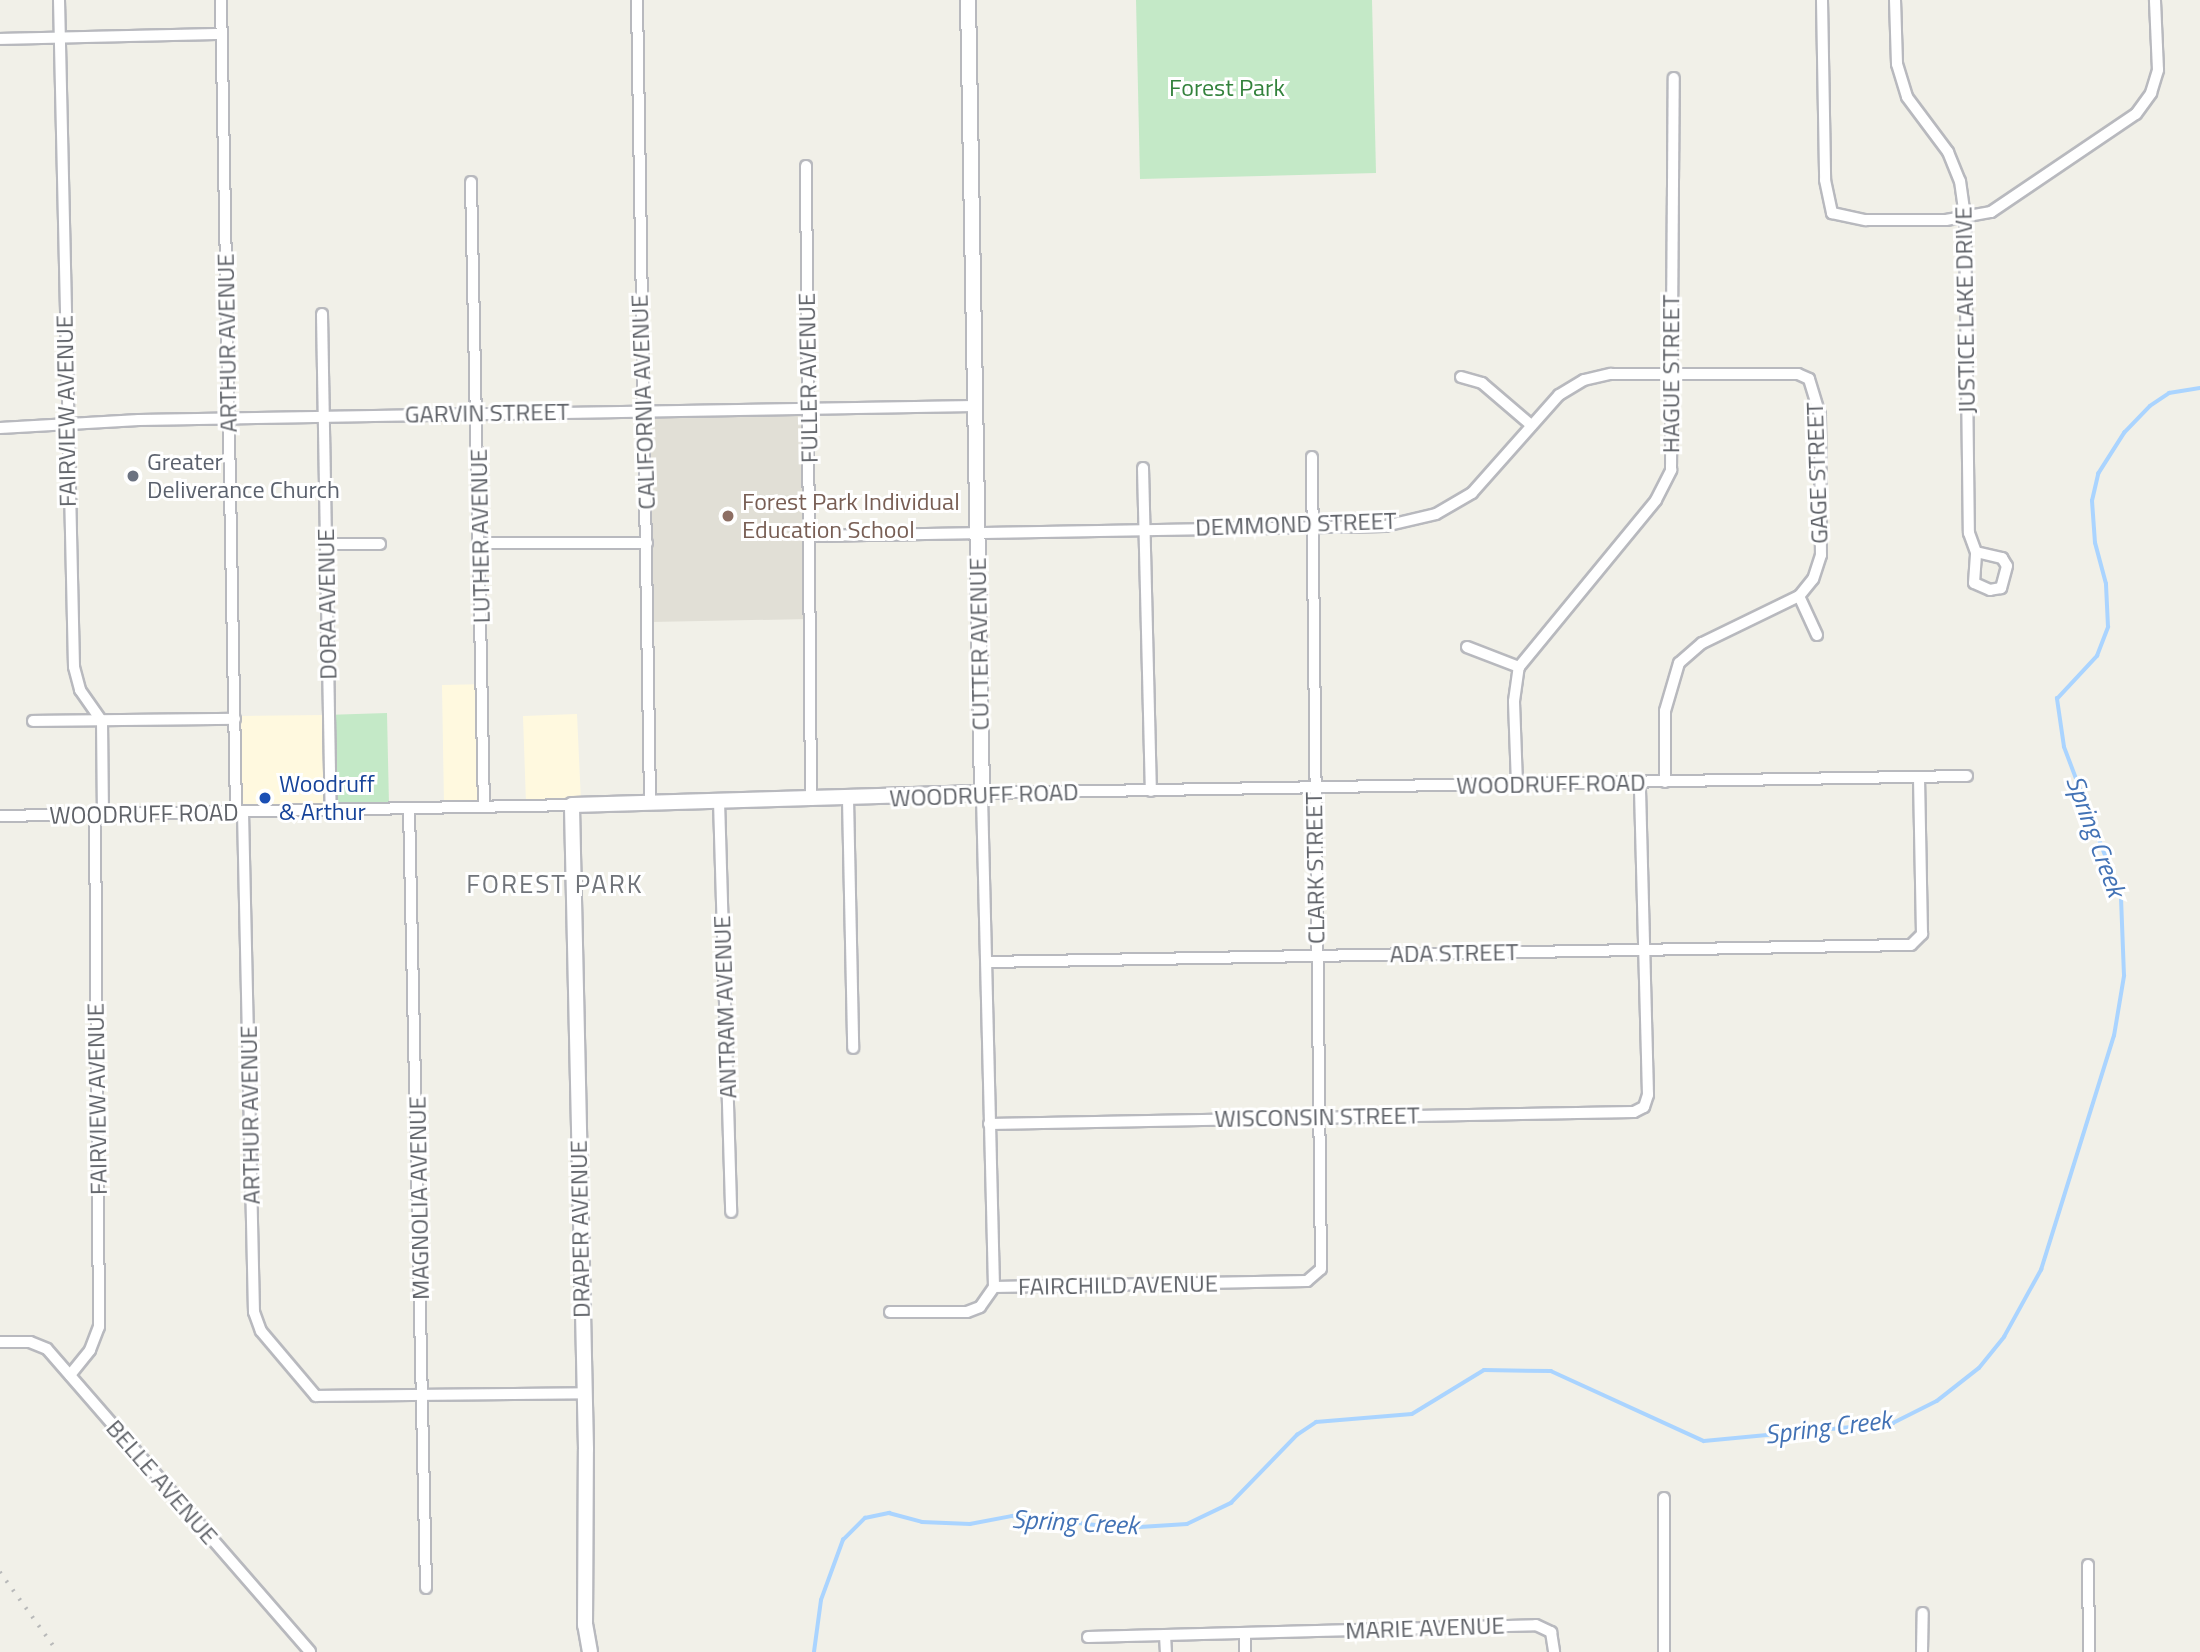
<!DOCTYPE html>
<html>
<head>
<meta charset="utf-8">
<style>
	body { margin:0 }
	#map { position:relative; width:2200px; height:1652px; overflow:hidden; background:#f1f0e8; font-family:"Titillium Web",sans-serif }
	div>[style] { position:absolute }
	.commercial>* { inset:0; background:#fff9df }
	.education>* { inset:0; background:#e1dfd6 }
	.green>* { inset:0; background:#c4e9c7 }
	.stream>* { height:3.5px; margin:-1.75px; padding:0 1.75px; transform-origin:1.75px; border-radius:1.75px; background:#aad4ff }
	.roads { filter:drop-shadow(2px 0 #b8b9be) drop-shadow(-2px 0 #b8b9be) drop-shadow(0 2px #b8b9be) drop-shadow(0 -2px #b8b9be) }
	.street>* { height:10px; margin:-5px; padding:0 5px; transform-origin:5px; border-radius:5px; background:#fff }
	.secondary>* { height:14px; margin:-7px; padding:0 7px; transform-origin:7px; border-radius:7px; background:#fff }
	.rail>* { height:3.5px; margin-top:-1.75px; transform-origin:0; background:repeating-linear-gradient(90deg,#b8b9b9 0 2px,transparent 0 11px) }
	.dots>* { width:19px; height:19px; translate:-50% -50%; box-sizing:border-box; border:4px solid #fff; border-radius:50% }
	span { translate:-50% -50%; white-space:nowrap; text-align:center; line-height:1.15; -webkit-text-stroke:6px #fff; paint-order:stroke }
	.park-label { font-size:24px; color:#33823c }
	.street-label { font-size:24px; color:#5f6268 }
	.worship-label { font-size:24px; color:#5b616d }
	.left { translate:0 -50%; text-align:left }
	.education-label { font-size:24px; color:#785e54 }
	.transit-label { font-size:24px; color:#164399 }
	.water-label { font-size:26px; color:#4272b5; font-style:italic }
	.neighbourhood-label { font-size:26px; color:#70747a; letter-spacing:2px }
</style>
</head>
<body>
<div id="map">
	<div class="commercial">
		<div style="clip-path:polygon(488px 684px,490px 804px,444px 804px,442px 685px)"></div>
		<div style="clip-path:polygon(577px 714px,581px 802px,526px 803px,523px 716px)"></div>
		<div style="clip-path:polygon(325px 715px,327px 806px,242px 807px,241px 716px)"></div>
	</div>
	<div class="education">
		<div style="clip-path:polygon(807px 411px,808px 619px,651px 622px,646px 413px)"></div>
	</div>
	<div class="green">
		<div style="clip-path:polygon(1136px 0,1372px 0,1376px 173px,1140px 179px)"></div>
		<div style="clip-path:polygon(387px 713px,389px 805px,327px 806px,325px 715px)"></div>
	</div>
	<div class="stream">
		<div style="left:814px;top:1652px;width:52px;rotate:-82.3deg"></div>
		<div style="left:821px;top:1600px;width:64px;rotate:-69.9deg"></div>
		<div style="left:843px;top:1540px;width:31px;rotate:-45deg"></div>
		<div style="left:865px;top:1518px;width:25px;rotate:-12deg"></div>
		<div style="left:889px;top:1513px;width:34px;rotate:15deg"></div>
		<div style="left:922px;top:1522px;width:48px;rotate:2.4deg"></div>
		<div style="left:970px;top:1524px;width:43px;rotate:-10.8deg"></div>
		<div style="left:1012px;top:1516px;width:113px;rotate:6.1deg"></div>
		<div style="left:1124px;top:1528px;width:63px;rotate:-3.6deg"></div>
		<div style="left:1187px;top:1524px;width:49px;rotate:-25.5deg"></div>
		<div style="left:1231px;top:1503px;width:95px;rotate:-45.9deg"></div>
		<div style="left:1297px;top:1435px;width:23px;rotate:-34deg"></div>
		<div style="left:1316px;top:1422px;width:96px;rotate:-4.8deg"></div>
		<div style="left:1412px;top:1414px;width:84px;rotate:-31.4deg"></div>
		<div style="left:1484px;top:1370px;width:67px;rotate:0.9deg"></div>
		<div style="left:1551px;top:1371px;width:168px;rotate:24.6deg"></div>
		<div style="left:1704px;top:1441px;width:190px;rotate:-5.4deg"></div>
		<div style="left:1893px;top:1423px;width:49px;rotate:-26.6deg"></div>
		<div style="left:1937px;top:1401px;width:53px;rotate:-38.2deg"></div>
		<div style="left:1979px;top:1368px;width:40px;rotate:-51deg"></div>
		<div style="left:2004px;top:1337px;width:77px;rotate:-61.1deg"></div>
		<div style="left:2041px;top:1270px;width:245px;rotate:-72.7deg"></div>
		<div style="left:2114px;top:1036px;width:61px;rotate:-80.5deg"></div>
		<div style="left:2124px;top:976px;width:78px;rotate:-92.2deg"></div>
		<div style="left:2121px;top:898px;width:161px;rotate:-110.7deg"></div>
		<div style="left:2064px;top:747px;width:49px;rotate:-98.3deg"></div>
		<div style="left:2057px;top:699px;width:59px;rotate:-47.1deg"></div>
		<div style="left:2097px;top:656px;width:31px;rotate:-69deg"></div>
		<div style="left:2108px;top:627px;width:43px;rotate:-92.7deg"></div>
		<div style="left:2106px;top:584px;width:42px;rotate:-105deg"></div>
		<div style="left:2095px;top:543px;width:42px;rotate:-94.1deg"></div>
		<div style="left:2092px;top:501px;width:28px;rotate:-77deg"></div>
		<div style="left:2098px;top:474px;width:49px;rotate:-57.6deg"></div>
		<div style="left:2124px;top:433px;width:37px;rotate:-46deg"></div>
		<div style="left:2150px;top:406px;width:23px;rotate:-34deg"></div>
		<div style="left:2169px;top:393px;width:31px;rotate:-9deg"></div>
	</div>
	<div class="roads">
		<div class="street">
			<div style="left:59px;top:0;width:667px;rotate:88.71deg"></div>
			<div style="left:74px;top:667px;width:24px;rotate:75deg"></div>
			<div style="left:80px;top:690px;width:38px;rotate:55deg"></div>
			<div style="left:102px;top:721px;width:93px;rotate:89.4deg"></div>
			<div style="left:221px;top:0;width:812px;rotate:88.94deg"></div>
			<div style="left:637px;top:0;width:804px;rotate:89.07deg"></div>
			<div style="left:1822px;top:0;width:180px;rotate:89deg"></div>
			<div style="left:1825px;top:180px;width:34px;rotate:78deg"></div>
			<div style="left:1832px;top:213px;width:35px;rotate:12deg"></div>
			<div style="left:1866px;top:220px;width:80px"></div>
			<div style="left:1946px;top:220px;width:46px;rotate:-10.1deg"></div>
			<div style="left:1991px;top:212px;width:175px;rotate:-34.1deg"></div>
			<div style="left:2136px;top:114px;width:26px;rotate:-54deg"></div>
			<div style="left:2151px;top:93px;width:24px;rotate:-73deg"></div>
			<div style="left:2158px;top:70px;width:70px;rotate:-92.5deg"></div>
			<div style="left:1895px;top:0;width:64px;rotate:88.2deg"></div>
			<div style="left:1897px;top:64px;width:34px;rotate:73deg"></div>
			<div style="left:1907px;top:97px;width:69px;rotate:53.3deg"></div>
			<div style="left:1948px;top:152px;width:31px;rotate:68deg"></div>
			<div style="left:1960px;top:181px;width:35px;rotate:82deg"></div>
			<div style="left:1965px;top:216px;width:317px;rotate:89.3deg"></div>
			<div style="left:1969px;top:533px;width:20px;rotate:70deg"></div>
			<div style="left:1976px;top:552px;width:27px;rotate:13deg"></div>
			<div style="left:2002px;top:558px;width:9px;rotate:58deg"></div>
			<div style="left:2007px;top:566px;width:23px;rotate:105deg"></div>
			<div style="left:2001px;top:588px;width:11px;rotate:170deg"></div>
			<div style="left:1990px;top:590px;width:17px;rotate:-156deg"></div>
			<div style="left:1974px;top:583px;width:31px;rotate:-86deg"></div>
			<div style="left:0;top:39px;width:222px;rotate:-1.3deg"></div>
			<div style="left:806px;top:166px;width:634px;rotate:89.55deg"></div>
			<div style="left:471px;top:182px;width:624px;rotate:88.81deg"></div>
			<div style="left:322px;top:314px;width:496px;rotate:89deg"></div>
			<div style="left:1461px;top:377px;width:22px;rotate:16deg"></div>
			<div style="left:1482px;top:383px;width:65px;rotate:40.6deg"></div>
			<div style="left:0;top:428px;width:139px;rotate:-3.3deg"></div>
			<div style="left:139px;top:420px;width:835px;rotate:-0.96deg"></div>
			<div style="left:1143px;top:468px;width:323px;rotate:88.6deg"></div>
			<div style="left:810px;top:536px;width:575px;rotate:-1deg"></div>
			<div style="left:1385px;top:526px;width:52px;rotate:-13.2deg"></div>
			<div style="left:1436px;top:514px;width:42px;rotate:-30.3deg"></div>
			<div style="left:1472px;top:493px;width:131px;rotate:-48.4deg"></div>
			<div style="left:1559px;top:395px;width:29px;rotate:-31deg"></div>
			<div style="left:1584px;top:380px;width:28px;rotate:-13deg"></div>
			<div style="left:1611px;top:374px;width:187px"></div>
			<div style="left:1798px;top:374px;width:12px;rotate:24deg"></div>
			<div style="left:1809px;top:379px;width:38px;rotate:73deg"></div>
			<div style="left:1820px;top:415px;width:140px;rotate:89.6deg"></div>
			<div style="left:1821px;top:555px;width:25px;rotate:108deg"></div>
			<div style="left:1813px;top:579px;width:22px;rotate:129deg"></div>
			<div style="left:1799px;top:596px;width:108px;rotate:154.1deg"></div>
			<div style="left:1702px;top:643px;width:30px;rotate:139deg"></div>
			<div style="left:1679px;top:663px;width:50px;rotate:106.3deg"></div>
			<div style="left:1665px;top:711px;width:71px;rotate:90deg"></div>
			<div style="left:480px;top:543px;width:167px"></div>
			<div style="left:325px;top:544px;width:55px"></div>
			<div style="left:1799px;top:596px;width:43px;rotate:65.2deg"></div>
			<div style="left:1467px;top:647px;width:56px;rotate:21deg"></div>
			<div style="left:33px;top:721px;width:202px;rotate:-0.6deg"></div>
			<div style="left:1517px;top:784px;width:83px;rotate:-92.1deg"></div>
			<div style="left:1514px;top:701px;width:34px;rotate:-82deg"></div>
			<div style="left:1519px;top:667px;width:216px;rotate:-50.6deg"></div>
			<div style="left:1656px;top:500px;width:34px;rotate:-63deg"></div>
			<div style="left:1671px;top:470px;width:392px;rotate:-89.6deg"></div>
			<div style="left:848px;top:799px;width:249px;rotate:88.8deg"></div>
			<div style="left:719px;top:801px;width:411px;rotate:88.3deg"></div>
			<div style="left:409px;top:808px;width:780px;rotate:88.75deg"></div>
			<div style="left:243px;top:812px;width:500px;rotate:88.74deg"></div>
			<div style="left:254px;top:1312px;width:20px;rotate:70deg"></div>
			<div style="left:261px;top:1331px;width:85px;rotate:49.8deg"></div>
			<div style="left:316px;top:1396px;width:268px;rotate:-0.6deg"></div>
			<div style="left:0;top:816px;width:572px;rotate:-1.1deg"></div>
			<div style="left:988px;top:962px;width:923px;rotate:-1.06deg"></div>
			<div style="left:1911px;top:945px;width:16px;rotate:-45deg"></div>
			<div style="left:1922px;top:934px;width:156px;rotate:-91.1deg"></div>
			<div style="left:989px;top:1124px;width:645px;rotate:-1.07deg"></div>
			<div style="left:1634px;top:1112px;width:11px;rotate:-27deg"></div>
			<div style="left:1644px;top:1107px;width:13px;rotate:-72deg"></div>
			<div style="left:1648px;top:1095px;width:313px;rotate:-91.5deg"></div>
			<div style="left:994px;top:1287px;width:494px;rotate:-91.4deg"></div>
			<div style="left:982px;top:793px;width:985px;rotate:-0.99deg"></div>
			<div style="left:890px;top:1312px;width:77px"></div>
			<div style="left:967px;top:1312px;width:14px;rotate:-21deg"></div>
			<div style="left:980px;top:1307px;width:24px;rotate:-55deg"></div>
			<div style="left:994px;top:1287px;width:313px;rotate:-1.1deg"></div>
			<div style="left:1307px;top:1281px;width:18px;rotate:-41deg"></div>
			<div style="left:1321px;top:1269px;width:812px;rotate:-90.64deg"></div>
			<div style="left:0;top:1342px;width:30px"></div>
			<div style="left:30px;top:1342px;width:18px;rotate:22deg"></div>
			<div style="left:47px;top:1349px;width:401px;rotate:49deg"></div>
			<div style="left:70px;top:1375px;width:32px;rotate:-51deg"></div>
			<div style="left:90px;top:1350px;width:25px;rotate:-69deg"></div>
			<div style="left:99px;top:1327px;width:513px;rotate:-90.45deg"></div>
			<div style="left:2088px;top:1565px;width:87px;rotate:89.3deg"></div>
			<div style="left:1245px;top:1634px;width:18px;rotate:90deg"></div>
			<div style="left:1165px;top:1635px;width:17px;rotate:87deg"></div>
			<div style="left:1088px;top:1637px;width:448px;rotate:-1.5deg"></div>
			<div style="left:1536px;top:1625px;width:17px;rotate:25deg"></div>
			<div style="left:1551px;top:1632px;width:20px;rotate:81deg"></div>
			<div style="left:1664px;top:1652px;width:154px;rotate:-90deg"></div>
			<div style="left:1922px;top:1652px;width:39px;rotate:-89deg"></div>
		</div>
		<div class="secondary">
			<div style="left:590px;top:1652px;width:27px;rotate:-100deg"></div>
			<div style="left:585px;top:1625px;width:176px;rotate:-89.7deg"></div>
			<div style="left:586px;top:1449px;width:644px;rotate:-91.25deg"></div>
			<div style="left:572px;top:805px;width:410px;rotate:-1.7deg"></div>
			<div style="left:982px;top:793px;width:793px;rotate:-91.01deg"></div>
		</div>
	</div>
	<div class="rail">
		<div style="left:0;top:1572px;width:99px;rotate:54.1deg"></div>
	</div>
	<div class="dots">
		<div style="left:133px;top:476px;background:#6b7280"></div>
		<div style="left:728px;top:516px;background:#8d6e63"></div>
		<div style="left:265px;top:798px;background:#1a4fb4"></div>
	</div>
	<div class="park-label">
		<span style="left:1227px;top:88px">Forest Park</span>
	</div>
	<div class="street-label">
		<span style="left:1965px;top:310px;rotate:-91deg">JUSTICE LAKE DRIVE</span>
		<span style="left:227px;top:343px;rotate:-91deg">ARTHUR AVENUE</span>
		<span style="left:1671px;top:374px;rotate:-90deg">HAGUE STREET</span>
		<span style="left:808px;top:378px;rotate:-91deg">FULLER AVENUE</span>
		<span style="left:643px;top:402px;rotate:-92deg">CALIFORNIA AVENUE</span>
		<span style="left:66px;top:411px;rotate:-91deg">FAIRVIEW AVENUE</span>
		<span style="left:487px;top:413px;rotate:-1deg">GARVIN STREET</span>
		<span style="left:1817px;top:473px;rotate:-92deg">GAGE STREET</span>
		<span style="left:1296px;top:524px;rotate:-2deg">DEMMOND STREET</span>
		<span style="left:480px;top:536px;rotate:-91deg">LUTHER AVENUE</span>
		<span style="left:327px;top:604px;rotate:-91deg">DORA AVENUE</span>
		<span style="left:979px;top:644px;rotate:-91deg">CUTTER AVENUE</span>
		<span style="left:1551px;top:784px;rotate:-1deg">WOODRUFF ROAD</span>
		<span style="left:984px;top:795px;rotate:-2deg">WOODRUFF ROAD</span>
		<span style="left:144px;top:814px;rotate:-1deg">WOODRUFF ROAD</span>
		<span style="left:1315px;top:868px;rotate:-91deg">CLARK STREET</span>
		<span style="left:1454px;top:953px;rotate:-1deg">ADA STREET</span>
		<span style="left:725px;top:1007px;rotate:-92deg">ANTRAM AVENUE</span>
		<span style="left:97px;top:1099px;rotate:-91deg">FAIRVIEW AVENUE</span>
		<span style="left:250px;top:1115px;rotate:-91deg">ARTHUR AVENUE</span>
		<span style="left:1317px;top:1117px;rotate:-1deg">WISCONSIN STREET</span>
		<span style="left:419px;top:1198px;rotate:-91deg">MAGNOLIA AVENUE</span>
		<span style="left:580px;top:1229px;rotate:-91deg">DRAPER AVENUE</span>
		<span style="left:1118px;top:1285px;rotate:-1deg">FAIRCHILD AVENUE</span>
		<span style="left:162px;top:1482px;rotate:49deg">BELLE AVENUE</span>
		<span style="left:1425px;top:1628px;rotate:-2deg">MARIE AVENUE</span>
	</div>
	<div class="worship-label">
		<span class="left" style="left:147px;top:476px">Greater<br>Deliverance Church</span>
	</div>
	<div class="education-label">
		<span class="left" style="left:742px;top:516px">Forest Park Individual<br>Education School</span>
	</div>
	<div class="transit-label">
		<span class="left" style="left:279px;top:798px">Woodruff<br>&amp; Arthur</span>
	</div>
	<div class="water-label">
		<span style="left:2096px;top:836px;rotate:70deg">Spring Creek</span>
		<span style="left:1828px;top:1427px;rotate:-7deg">Spring Creek</span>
		<span style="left:1075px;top:1522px;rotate:3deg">Spring Creek</span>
	</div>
	<div class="neighbourhood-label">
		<span style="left:555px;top:884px">FOREST PARK</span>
	</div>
</div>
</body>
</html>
